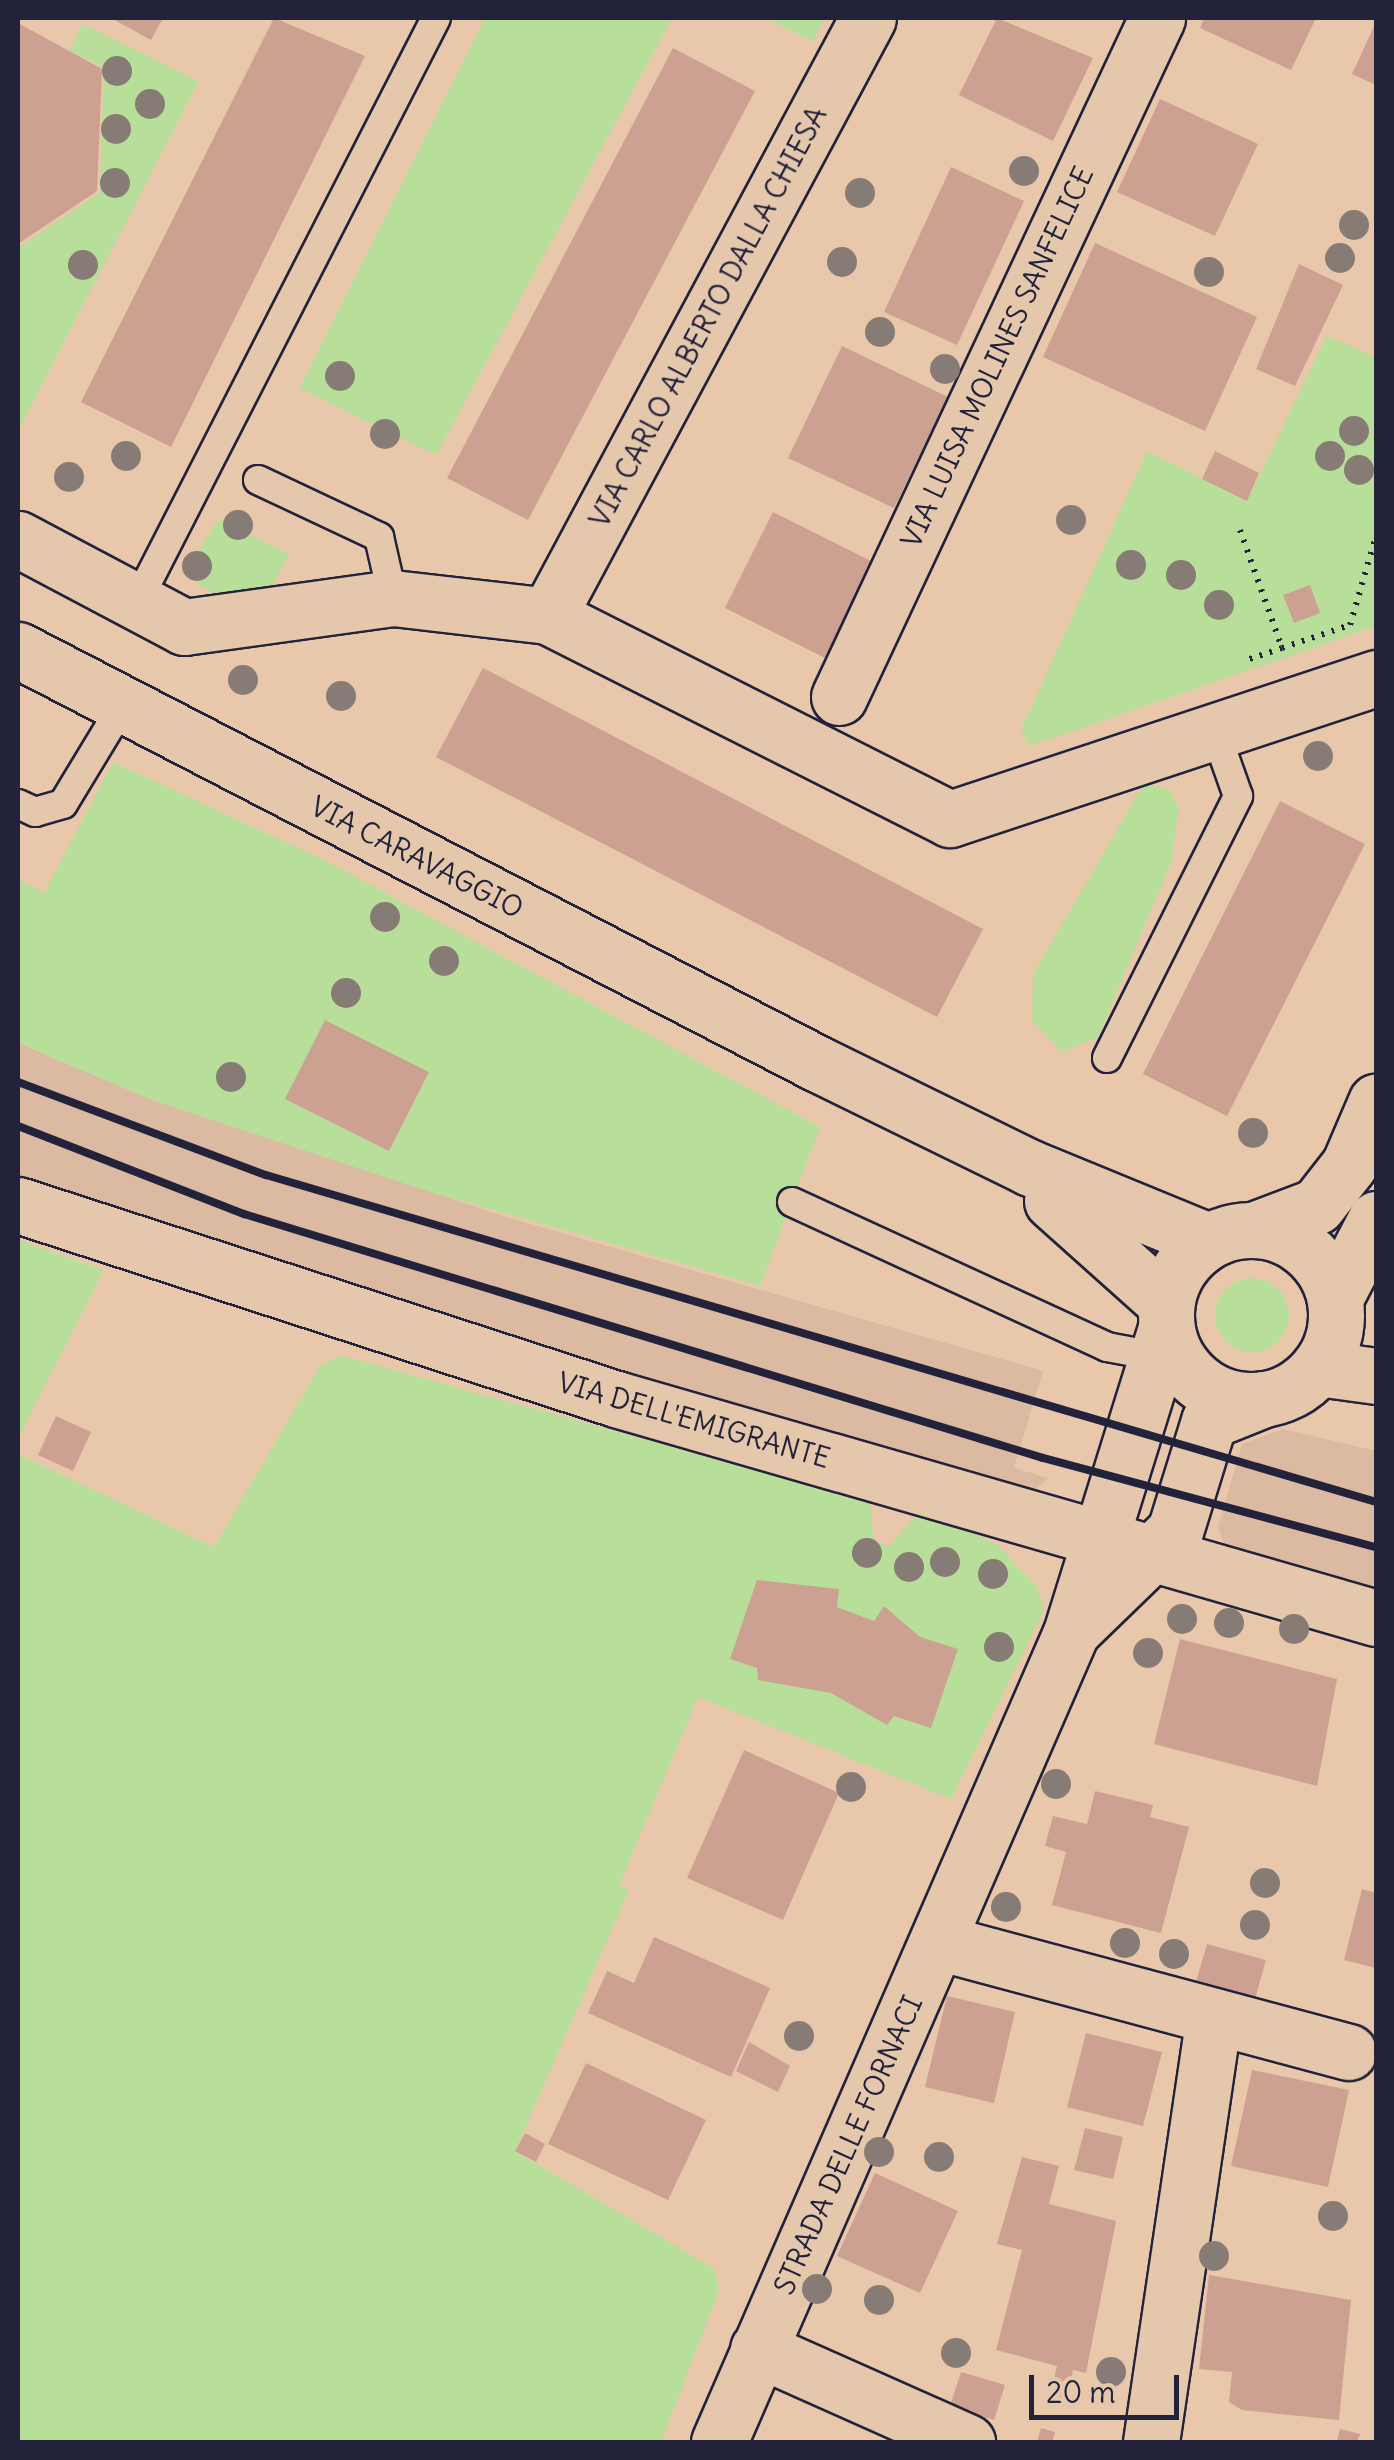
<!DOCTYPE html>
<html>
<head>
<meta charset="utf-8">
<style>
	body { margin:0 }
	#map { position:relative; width:1394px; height:2460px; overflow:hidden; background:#e8c7ab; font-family:Delius,sans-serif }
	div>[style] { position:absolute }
	.built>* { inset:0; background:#dcb9a1 }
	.green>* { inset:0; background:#b8df9a }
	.round { border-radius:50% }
	.building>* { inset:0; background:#cca191 }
	.path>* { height:6px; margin-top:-3px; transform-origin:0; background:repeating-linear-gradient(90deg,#22223b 0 2.5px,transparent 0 10.5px) }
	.roads { filter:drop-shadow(2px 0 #22223b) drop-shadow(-2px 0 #22223b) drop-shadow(0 2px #22223b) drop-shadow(0 -2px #22223b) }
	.lane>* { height:28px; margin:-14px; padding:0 14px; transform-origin:14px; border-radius:14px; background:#e5c8ac }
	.street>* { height:55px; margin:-27.5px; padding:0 27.5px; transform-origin:27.5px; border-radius:27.5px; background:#e5c8ac }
	.secondary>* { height:55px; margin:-27.5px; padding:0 27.5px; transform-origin:27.5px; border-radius:27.5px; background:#e5c8ac }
	.secondary>.ring { margin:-27.5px; padding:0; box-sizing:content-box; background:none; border:55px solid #e5c8ac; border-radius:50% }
	.rail>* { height:8px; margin:-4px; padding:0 4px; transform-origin:4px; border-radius:4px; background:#22223b }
	.trees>* { width:30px; height:30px; margin:-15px; border-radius:50%; background:#877c75 }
	span { translate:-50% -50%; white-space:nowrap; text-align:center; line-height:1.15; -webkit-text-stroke:8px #e5c8ac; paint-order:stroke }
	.street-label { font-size:28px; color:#22223b }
	.frame { position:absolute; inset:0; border:20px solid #22223b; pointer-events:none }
	.scale { position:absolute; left:1029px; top:2375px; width:150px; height:45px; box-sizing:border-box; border:5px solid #22223b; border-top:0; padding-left:12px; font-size:30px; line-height:35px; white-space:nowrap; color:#22223b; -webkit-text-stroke:8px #e5c8ac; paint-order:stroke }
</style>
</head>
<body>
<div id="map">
	<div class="built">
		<div style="clip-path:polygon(18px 1043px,150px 1099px,503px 1216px,1043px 1371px,1014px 1468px,1048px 1478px,1024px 1499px,399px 1314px,18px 1177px)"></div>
		<div style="clip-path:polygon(1283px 1429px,1376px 1451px,1376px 1596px,1228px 1555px,1218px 1527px,1242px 1444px)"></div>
	</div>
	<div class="green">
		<div style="clip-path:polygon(485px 18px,672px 18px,436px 455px,299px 388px)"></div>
		<div style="clip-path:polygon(764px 18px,825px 18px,813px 41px)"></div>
		<div style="clip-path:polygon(82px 24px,199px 81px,18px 431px,18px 248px,100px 192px,104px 68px,70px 51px)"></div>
		<div style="clip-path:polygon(1327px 336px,1376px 357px,1376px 626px,1029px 746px,1021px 730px,1147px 451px,1247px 500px)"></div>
		<div style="clip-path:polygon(218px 519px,289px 554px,270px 590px,220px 597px,193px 580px,194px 559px)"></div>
		<div style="clip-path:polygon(113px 762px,324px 860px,820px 1127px,760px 1286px,427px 1191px,150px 1099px,18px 1043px,18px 879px,44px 893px)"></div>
		<div style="clip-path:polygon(1145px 782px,1170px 790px,1179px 808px,1171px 862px,1098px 1037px,1062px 1052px,1032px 1020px,1033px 974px)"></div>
		<div style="clip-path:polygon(18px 1240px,104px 1270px,18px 1438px)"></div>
		<div class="round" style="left:1215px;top:1278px;width:74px;height:74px"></div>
		<div style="clip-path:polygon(340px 1355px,870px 1502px,874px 1542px,890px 1546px,914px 1517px,950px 1523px,998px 1545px,1037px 1587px,1044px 1610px,951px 1799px,698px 1697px,619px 1885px,629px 1890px,515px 2151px,715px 2269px,719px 2290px,661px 2442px,18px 2442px,18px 1454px,214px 1547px,320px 1366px)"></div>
	</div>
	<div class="building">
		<div style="clip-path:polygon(111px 18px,163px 18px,151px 40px)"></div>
		<div style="clip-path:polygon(274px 18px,365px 56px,171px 447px,81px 402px)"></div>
		<div style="clip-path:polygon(997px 18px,1093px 58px,1053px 141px,959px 95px)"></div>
		<div style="clip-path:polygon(1204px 18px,1316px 18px,1291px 70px,1200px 28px)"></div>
		<div style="clip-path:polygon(1376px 22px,1376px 85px,1352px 74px)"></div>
		<div style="clip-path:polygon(18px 23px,102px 69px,97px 191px,18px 244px)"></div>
		<div style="clip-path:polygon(673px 48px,755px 91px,528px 520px,447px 478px)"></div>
		<div style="clip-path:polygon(1160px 99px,1258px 144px,1215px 236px,1117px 192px)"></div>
		<div style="clip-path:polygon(951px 167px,1024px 201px,957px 345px,884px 312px)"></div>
		<div style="clip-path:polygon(1095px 243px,1257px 317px,1205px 431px,1043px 357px)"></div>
		<div style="clip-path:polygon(1299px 264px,1343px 285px,1295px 386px,1256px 369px)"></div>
		<div style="clip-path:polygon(842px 346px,948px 397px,894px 508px,788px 458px)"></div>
		<div style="clip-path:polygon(1215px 451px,1259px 473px,1247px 501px,1202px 479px)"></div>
		<div style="clip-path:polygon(773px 512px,873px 562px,825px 658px,725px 608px)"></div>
		<div style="clip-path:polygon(1310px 585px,1320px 613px,1294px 623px,1283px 595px)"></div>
		<div style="clip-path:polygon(483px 668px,983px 929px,937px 1017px,436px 757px)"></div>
		<div style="clip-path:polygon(1280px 801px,1365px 844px,1227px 1116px,1143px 1074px)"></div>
		<div style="clip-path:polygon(325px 1020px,429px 1072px,389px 1151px,285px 1099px)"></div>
		<div style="clip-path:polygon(56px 1416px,91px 1432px,73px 1471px,38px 1455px)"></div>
		<div style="clip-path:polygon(757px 1580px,839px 1589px,837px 1607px,874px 1621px,884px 1606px,920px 1637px,958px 1649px,931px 1728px,894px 1716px,887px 1725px,831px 1693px,758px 1680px,757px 1668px,730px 1659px)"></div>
		<div style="clip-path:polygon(1180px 1639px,1337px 1679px,1317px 1786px,1154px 1744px)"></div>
		<div style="clip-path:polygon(744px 1750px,839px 1793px,783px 1920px,687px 1878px)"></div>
		<div style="clip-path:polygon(1095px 1791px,1153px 1805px,1150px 1817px,1189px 1827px,1161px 1933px,1052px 1905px,1066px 1852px,1045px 1846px,1053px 1816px,1087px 1824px)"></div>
		<div style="clip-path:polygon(1362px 1889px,1376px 1893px,1376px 1968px,1344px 1960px)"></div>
		<div style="clip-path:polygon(654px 1937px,770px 1988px,731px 2077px,588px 2013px,607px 1971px,634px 1983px)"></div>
		<div style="clip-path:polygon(1207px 1944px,1266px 1960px,1255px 1999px,1196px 1982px)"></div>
		<div style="clip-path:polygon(947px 1996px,1015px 2012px,994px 2103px,925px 2087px)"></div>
		<div style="clip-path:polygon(1086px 2033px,1162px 2052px,1143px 2126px,1067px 2107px)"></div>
		<div style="clip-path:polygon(749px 2042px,790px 2066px,778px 2092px,736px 2071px)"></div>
		<div style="clip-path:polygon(586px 2063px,706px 2120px,668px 2200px,548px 2144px)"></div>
		<div style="clip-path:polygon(1252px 2070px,1349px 2090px,1328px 2187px,1231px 2166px)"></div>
		<div style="clip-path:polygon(1085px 2128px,1123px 2137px,1113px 2179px,1074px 2170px)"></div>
		<div style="clip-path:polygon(525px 2133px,545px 2144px,536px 2162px,515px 2151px)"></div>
		<div style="clip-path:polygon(1022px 2157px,1059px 2166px,1049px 2204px,1116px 2221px,1086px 2373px,1073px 2370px,1064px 2406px,1049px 2403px,1057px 2366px,996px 2350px,1022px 2250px,997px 2244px)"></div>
		<div style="clip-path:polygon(875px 2173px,958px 2211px,920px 2293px,837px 2256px)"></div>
		<div style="clip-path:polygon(1209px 2275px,1351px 2300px,1339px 2420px,1242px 2410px,1229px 2402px,1232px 2372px,1199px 2369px)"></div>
		<div style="clip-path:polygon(961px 2372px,1005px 2385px,994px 2420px,950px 2406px)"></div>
		<div style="clip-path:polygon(1041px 2428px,1055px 2432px,1052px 2442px,1037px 2442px)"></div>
		<div style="clip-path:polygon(1340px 2429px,1360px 2434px,1357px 2442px,1337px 2442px)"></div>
	</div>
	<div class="path">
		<div style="left:1240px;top:530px;width:125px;rotate:70.4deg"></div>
		<div style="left:1282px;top:648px;width:40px;rotate:161.1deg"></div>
		<div style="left:1282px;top:648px;width:72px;rotate:-18.7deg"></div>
		<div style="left:1350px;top:625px;width:93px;rotate:-73.7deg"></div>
	</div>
	<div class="roads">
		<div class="lane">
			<div style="left:258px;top:480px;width:134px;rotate:25.2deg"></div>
			<div style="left:379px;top:537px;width:63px;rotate:77.1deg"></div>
			<div style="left:137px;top:602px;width:656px;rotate:-62.89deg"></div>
			<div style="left:18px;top:804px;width:19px;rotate:25deg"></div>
			<div style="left:35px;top:812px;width:29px;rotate:-16deg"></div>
			<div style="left:63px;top:804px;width:116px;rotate:-58.8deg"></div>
			<div style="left:1107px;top:1058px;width:293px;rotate:-63.4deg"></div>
			<div style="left:1238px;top:796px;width:69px;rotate:-109.5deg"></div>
			<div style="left:792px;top:1202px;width:347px;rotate:24.7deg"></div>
			<div style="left:1107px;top:1347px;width:49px;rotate:10.6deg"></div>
		</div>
		<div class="street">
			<div style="left:18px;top:539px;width:188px;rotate:27.9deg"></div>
			<div style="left:184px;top:627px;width:211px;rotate:-7.9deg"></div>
			<div style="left:393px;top:598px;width:156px;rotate:6.6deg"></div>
			<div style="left:548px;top:616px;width:450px;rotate:26.8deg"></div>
			<div style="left:950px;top:819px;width:449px;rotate:-18.3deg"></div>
			<div style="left:548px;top:616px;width:678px;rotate:-61.85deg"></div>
			<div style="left:839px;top:697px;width:750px;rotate:-64.9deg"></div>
			<div style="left:18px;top:1205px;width:629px;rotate:17.97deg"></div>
			<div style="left:616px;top:1399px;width:791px;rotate:16.07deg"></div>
			<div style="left:1256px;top:1229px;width:65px;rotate:-20.7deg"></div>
			<div style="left:1317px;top:1206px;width:52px;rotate:-52deg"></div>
			<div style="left:1349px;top:1165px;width:69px;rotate:-66.8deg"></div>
			<div style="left:1335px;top:1298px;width:89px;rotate:-62.6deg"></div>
			<div style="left:938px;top:1942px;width:425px;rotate:15deg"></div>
			<div style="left:758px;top:2349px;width:229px;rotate:24deg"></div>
			<div style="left:1151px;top:2442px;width:430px;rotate:-81.6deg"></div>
		</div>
		<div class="secondary">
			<div style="left:18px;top:650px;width:899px;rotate:27.36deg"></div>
			<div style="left:816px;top:1063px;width:236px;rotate:26.1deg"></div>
			<div style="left:1028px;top:1167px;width:195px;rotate:22.3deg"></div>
			<div style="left:1052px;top:1201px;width:153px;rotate:41.8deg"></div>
			<div class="ring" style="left:1166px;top:1230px;width:115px;height:115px"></div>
			<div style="left:1318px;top:1368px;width:59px;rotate:7.9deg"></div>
			<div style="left:1077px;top:1626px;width:136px;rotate:-44.1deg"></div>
			<div style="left:1175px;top:1531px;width:115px;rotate:-72.8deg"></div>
			<div style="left:1209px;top:1421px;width:59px;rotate:-21.8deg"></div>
			<div style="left:719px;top:2442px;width:882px;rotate:-66.49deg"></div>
			<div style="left:1071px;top:1633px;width:319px;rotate:-72.7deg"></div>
		</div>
	</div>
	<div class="rail">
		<div style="left:18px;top:1082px;width:265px;rotate:20.6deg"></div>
		<div style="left:266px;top:1175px;width:1157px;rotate:16.41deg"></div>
		<div style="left:18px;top:1126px;width:243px;rotate:21.3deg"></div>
		<div style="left:244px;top:1214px;width:835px;rotate:16.98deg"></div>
		<div style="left:1043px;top:1458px;width:345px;rotate:15deg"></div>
	</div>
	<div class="trees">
		<div style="left:117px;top:71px"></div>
		<div style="left:150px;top:104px"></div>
		<div style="left:116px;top:129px"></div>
		<div style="left:1024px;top:171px"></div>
		<div style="left:115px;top:183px"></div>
		<div style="left:860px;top:193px"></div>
		<div style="left:1354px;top:225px"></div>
		<div style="left:1340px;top:258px"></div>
		<div style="left:842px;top:262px"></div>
		<div style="left:83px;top:265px"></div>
		<div style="left:1209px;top:272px"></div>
		<div style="left:880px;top:332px"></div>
		<div style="left:945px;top:369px"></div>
		<div style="left:340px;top:376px"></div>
		<div style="left:1354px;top:431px"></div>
		<div style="left:385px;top:434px"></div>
		<div style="left:126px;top:456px"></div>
		<div style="left:1330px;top:456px"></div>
		<div style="left:1359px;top:470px"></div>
		<div style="left:69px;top:477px"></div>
		<div style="left:1071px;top:520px"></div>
		<div style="left:238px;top:525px"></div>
		<div style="left:1131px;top:565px"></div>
		<div style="left:197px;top:566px"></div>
		<div style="left:1181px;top:575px"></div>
		<div style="left:1219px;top:605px"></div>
		<div style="left:243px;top:680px"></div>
		<div style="left:341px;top:696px"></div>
		<div style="left:1318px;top:756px"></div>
		<div style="left:385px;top:917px"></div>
		<div style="left:444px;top:961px"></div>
		<div style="left:346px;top:993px"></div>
		<div style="left:231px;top:1077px"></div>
		<div style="left:1253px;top:1133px"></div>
		<div style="left:867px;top:1553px"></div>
		<div style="left:945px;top:1562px"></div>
		<div style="left:909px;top:1567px"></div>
		<div style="left:993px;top:1574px"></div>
		<div style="left:1182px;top:1619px"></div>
		<div style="left:1229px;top:1623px"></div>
		<div style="left:1294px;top:1629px"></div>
		<div style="left:999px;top:1647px"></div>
		<div style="left:1148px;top:1653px"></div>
		<div style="left:1056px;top:1784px"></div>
		<div style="left:851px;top:1787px"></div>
		<div style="left:1265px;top:1883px"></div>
		<div style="left:1006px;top:1907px"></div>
		<div style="left:1255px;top:1925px"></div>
		<div style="left:1125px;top:1943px"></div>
		<div style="left:1174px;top:1954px"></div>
		<div style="left:799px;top:2036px"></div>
		<div style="left:879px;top:2152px"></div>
		<div style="left:939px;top:2157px"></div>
		<div style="left:1333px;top:2216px"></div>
		<div style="left:1214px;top:2256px"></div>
		<div style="left:817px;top:2289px"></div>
		<div style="left:879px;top:2300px"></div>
		<div style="left:956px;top:2353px"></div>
		<div style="left:1111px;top:2372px"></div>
	</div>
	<div class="street-label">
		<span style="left:708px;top:317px;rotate:-62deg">VIA CARLO ALBERTO DALLA CHIESA</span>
		<span style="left:997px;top:357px;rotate:-65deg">VIA LUISA MOLINES SANFELICE</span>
		<span style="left:417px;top:857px;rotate:27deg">VIA CARAVAGGIO</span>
		<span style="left:694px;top:1420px;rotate:16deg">VIA DELL'EMIGRANTE</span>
		<span style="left:848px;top:2145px;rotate:-66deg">STRADA DELLE FORNACI</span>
	</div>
	<div class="frame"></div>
	<div class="scale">20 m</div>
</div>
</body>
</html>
